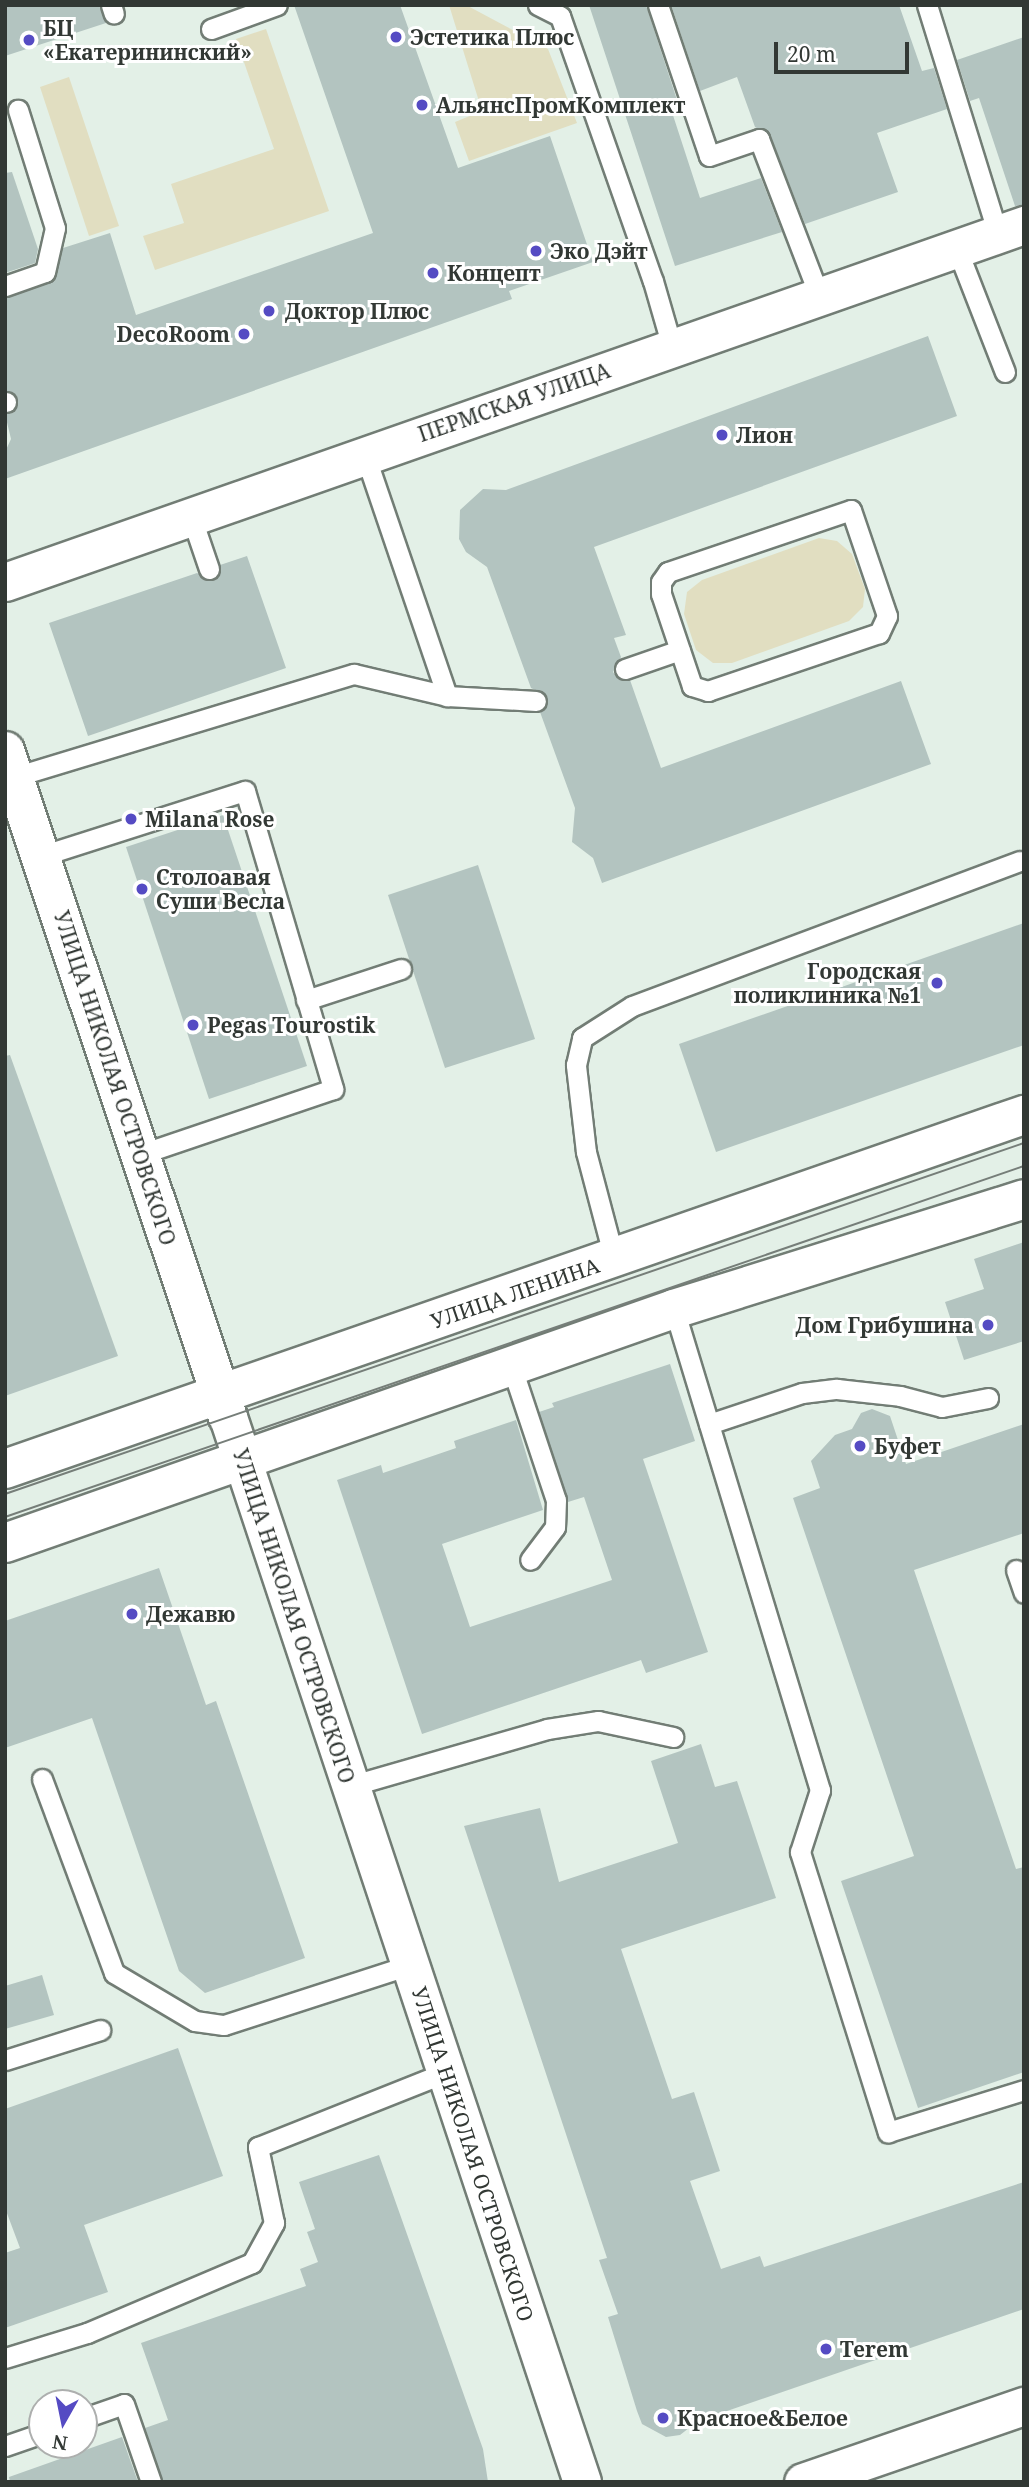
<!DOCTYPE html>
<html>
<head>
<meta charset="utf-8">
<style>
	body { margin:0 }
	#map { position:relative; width:1029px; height:2487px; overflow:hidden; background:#e3f0e7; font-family:"Noto Serif",serif }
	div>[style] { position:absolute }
	.green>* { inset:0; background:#e1dec1 }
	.building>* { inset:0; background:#b3c4c0 }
	.roads { filter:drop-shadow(2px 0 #727d75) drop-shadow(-2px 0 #727d75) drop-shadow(0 2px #727d75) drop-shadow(0 -2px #727d75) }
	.service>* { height:19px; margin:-9.5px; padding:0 9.5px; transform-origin:9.5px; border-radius:9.5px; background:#fff }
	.minor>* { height:37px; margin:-18.5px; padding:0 18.5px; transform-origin:18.5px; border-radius:18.5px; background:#fff }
	.tertiary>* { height:38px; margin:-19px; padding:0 19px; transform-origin:19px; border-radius:19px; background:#fff }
	.secondary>* { height:38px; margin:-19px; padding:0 19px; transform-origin:19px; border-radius:19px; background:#fff }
	.primary>* { height:38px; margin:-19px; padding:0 19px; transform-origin:19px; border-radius:19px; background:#fff }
	.tram>* { height:2px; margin:-1px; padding:0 1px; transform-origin:1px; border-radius:1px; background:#767e79 }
	.dots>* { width:19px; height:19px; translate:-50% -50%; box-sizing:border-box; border:4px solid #fff; border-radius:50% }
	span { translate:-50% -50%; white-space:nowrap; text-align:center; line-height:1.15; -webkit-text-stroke:6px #fff; paint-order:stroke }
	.poi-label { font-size:21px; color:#323834; font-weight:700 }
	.left { translate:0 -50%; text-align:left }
	.right { translate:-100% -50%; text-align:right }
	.street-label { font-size:21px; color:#323834 }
	.frame { position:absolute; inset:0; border:7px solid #323834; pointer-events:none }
	.north { position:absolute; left:28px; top:2389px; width:70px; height:70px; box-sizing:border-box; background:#fff; border:2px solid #adafae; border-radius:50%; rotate:189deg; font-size:19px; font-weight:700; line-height:28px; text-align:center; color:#323834 }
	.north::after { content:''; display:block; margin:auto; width:24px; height:32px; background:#554bc3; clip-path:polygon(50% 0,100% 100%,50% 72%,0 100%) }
	.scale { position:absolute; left:774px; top:42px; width:135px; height:32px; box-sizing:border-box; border:4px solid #323834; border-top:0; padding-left:9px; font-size:21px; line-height:24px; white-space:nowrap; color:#323834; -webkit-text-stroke:5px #fff; paint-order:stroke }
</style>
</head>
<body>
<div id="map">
	<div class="green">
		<div style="clip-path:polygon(449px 5px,466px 5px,548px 49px,577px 123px,469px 161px,455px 122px,482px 111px)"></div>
		<div style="clip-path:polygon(266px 29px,329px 211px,155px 270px,143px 236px,184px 223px,171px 184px,274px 149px,236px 39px)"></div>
		<div style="clip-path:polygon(69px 77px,119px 226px,89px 236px,40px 87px)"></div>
		<div style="clip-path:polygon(819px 538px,837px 541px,852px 554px,865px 589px,863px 607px,849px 621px,732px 663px,713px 663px,696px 650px,684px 614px,687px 592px,702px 580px)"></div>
	</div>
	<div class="building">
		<div style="clip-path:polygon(5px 5px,99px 5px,106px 23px,5px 56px)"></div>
		<div style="clip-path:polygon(294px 5px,400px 5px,458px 168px,550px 136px,593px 262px,509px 291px,512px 299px,5px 479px,5px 452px,11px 439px,5px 414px,18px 403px,16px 395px,5px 390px,5px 298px,54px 281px,63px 248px,110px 233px,136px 315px,373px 233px)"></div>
		<div style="clip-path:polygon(589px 5px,646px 5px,677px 100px,669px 103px,700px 198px,761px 178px,782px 232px,675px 266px)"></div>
		<div style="clip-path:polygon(671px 5px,899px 5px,922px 71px,934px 68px,947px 109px,877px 133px,898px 192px,805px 224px,770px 135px,755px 127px,737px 77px,700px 91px)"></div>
		<div style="clip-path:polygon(1024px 37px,1024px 205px,1015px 206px,979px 98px,970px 101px,957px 60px)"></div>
		<div style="clip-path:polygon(12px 172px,38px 249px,35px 263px,5px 273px,5px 173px)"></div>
		<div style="clip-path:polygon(928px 336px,957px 416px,594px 547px,626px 635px,614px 638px,621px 657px,613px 672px,618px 679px,630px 680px,661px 768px,901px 681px,931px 764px,602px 883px,593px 858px,572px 842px,575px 808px,540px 712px,547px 707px,547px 696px,531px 688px,487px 567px,466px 552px,459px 539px,460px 510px,483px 489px,506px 490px)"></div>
		<div style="clip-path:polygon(247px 556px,286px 668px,88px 736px,49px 623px,197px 573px,212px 581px,219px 577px,220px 565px)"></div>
		<div style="clip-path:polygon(223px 815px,307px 1066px,209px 1099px,126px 847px)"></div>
		<div style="clip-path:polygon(478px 865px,535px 1039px,445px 1068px,388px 895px)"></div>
		<div style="clip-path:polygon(1024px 923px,1024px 1045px,716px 1152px,679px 1044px)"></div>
		<div style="clip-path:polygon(10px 1055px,118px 1356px,5px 1396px,5px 1056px)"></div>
		<div style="clip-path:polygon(1024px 1242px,1024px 1341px,964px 1360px,945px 1302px,984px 1289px,974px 1259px)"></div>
		<div style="clip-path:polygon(670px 1364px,695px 1441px,643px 1459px,708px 1652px,646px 1673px,641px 1660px,422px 1734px,337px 1480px,381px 1465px,383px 1473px,456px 1448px,454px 1441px,516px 1420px,543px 1510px,442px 1544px,470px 1627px,612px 1580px,584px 1497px,568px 1502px,539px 1412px,554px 1407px,552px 1403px)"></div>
		<div style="clip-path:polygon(872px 1409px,890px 1416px,906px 1464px,1024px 1424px,1024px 1533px,914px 1570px,1016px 1869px,1024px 1867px,1024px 2072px,918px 2108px,841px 1881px,914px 1856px,793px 1498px,820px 1488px,811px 1461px,835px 1435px,852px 1429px,861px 1413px)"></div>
		<div style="clip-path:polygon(159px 1568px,206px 1705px,216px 1701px,305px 1958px,205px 1993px,179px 1971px,92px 1718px,5px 1748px,5px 1621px)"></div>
		<div style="clip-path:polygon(701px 1744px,715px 1787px,737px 1781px,776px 1898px,621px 1949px,672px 2099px,694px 2092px,720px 2171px,690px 2181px,721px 2269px,760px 2256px,764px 2267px,1024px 2182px,1024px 2309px,698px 2421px,680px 2435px,666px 2437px,642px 2424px,637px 2411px,608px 2317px,618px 2314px,599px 2260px,607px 2258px,464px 1826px,540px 1808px,559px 1882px,678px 1843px,651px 1761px)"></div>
		<div style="clip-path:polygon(42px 1975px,54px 2015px,5px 2029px,5px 1986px)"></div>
		<div style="clip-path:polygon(178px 2048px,223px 2176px,84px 2225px,108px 2292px,5px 2328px,5px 2253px,20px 2248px,5px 2208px,5px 2109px)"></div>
		<div style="clip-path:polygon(379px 2155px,483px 2449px,488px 2482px,163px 2482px,145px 2428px,168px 2420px,141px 2343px,306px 2286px,300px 2269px,318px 2262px,307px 2232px,315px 2229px,299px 2182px)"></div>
		<div style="clip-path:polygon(122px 2437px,138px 2482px,10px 2482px,9px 2477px)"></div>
	</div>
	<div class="roads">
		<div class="service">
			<div style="left:111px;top:5px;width:9px;rotate:72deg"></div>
			<div style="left:538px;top:5px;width:25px;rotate:27deg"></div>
			<div style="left:560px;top:16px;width:281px;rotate:70.7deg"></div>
			<div style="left:653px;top:281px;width:69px;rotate:73.9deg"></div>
			<div style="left:658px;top:5px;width:159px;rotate:71.3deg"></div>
			<div style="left:709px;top:156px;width:53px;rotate:-18.8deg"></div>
			<div style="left:759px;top:139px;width:167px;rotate:69deg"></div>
			<div style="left:927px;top:5px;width:240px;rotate:72.8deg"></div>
			<div style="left:211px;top:29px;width:70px;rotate:-20deg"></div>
			<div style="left:957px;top:249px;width:132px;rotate:68.7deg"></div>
			<div style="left:5px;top:286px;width:42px;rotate:-19.3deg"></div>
			<div style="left:45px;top:272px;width:45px;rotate:-77.2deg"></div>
			<div style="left:55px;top:228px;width:124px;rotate:-107.4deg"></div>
			<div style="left:5px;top:402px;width:1px"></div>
			<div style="left:365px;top:455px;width:255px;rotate:71.2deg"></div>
			<div style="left:851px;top:510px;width:112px;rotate:71.2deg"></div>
			<div style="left:887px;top:616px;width:19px;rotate:115deg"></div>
			<div style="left:879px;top:633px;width:181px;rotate:161.3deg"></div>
			<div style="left:708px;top:691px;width:17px;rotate:-163deg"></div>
			<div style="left:692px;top:686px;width:97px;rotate:-108.6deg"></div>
			<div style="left:661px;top:594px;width:12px;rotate:-90deg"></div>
			<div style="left:661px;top:582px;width:12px;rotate:-55deg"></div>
			<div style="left:668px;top:572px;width:193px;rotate:-18.7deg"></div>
			<div style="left:191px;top:516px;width:56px;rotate:71.2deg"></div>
			<div style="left:625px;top:669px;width:58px;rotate:-19.1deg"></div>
			<div style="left:14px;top:777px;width:355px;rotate:-16.9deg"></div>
			<div style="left:354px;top:674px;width:96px;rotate:13.3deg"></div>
			<div style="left:447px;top:696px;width:89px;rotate:3.2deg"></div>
			<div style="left:41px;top:856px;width:214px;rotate:-17.7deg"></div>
			<div style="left:245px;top:791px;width:311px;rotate:73.5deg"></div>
			<div style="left:333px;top:1089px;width:203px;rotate:161.3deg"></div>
			<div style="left:306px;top:1000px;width:100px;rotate:-18.1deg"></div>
			<div style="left:614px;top:1258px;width:110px;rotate:-104.8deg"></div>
			<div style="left:586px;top:1152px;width:88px;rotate:-96.6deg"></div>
			<div style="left:576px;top:1065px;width:28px;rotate:-77deg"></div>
			<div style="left:582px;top:1038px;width:59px;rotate:-32.6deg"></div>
			<div style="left:632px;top:1006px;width:414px;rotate:-20.5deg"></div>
			<div style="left:674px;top:1309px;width:503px;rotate:73.12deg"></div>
			<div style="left:820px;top:1790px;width:65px;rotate:107.9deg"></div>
			<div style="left:800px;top:1852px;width:294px;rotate:72.6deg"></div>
			<div style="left:888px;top:2132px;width:142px;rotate:-17.2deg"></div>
			<div style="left:511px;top:1365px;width:142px;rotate:71.6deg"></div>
			<div style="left:556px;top:1500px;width:27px;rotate:92deg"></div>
			<div style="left:555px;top:1527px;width:41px;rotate:127.1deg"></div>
			<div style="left:709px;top:1424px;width:98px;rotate:-18.4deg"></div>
			<div style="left:802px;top:1393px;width:35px;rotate:-7deg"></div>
			<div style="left:837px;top:1389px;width:63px;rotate:6.3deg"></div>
			<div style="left:900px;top:1396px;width:43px;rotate:14.7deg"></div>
			<div style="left:942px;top:1407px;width:47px;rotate:-11.1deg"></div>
			<div style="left:1016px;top:1570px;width:24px;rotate:71deg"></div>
			<div style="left:42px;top:1779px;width:207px;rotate:69.6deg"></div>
			<div style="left:114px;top:1973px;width:94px;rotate:30.7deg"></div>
			<div style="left:195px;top:2021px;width:29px;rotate:8deg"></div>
			<div style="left:224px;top:2025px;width:195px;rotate:-17.9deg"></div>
			<div style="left:350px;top:1786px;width:205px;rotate:-16.1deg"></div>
			<div style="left:547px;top:1729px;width:52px;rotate:-8.9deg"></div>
			<div style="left:598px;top:1721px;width:77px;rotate:12deg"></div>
			<div style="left:5px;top:2060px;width:100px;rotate:-17.5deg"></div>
			<div style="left:5px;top:2358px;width:86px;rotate:-17deg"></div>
			<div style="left:87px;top:2333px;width:179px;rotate:-23deg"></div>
			<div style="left:252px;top:2263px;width:46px;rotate:-61.2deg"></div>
			<div style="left:274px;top:2223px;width:78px;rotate:-101.9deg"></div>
			<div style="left:258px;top:2147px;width:202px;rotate:-21.7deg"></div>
			<div style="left:84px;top:2418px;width:42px;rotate:-19.3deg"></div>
			<div style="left:124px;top:2404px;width:83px;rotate:70.9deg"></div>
			<div style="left:5px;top:2446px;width:39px;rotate:-19deg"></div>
		</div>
		<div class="minor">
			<div style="left:5px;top:582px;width:1080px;rotate:-19.31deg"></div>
			<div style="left:228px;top:1417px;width:1122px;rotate:71.61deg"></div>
			<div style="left:803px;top:2482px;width:234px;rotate:-19deg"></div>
		</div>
		<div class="tertiary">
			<div style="left:5px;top:751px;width:702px;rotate:71.49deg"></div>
		</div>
		<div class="secondary">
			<div style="left:5px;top:1469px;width:1079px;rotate:-19.16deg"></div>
		</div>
		<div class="primary">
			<div style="left:5px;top:1543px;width:709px;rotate:-19.28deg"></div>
			<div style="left:674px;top:1309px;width:367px;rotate:-17.4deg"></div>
		</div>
	</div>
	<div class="tram">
		<div style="left:5px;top:1494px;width:1078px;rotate:-19.01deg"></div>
		<div style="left:5px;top:1517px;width:1078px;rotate:-19.01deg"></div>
	</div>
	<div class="dots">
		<div style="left:396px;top:37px;background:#554bc3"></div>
		<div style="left:29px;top:40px;background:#554bc3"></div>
		<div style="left:422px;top:105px;background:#554bc3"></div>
		<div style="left:536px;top:251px;background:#554bc3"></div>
		<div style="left:433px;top:273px;background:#554bc3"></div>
		<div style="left:269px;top:311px;background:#554bc3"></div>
		<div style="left:244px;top:334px;background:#554bc3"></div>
		<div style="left:722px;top:435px;background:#554bc3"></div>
		<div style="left:131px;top:819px;background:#554bc3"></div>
		<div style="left:142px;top:889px;background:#554bc3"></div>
		<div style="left:937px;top:983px;background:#554bc3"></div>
		<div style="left:193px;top:1025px;background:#554bc3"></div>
		<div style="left:988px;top:1325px;background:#554bc3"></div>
		<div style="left:860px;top:1446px;background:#554bc3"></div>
		<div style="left:132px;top:1614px;background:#554bc3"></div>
		<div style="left:826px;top:2349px;background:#554bc3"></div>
		<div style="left:663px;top:2418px;background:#554bc3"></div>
	</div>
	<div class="poi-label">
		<span class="left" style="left:43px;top:40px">БЦ<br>«Екатерининский»</span>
		<span class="left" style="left:410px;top:37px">Эстетика Плюс</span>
		<span class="left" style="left:436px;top:105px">АльянсПромКомплект</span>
		<span class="left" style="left:550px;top:251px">Эко Дэйт</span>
		<span class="left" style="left:447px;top:273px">Концепт</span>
		<span class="left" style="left:285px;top:311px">Доктор Плюс</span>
		<span class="right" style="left:230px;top:334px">DecoRoom</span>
		<span class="left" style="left:736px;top:435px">Лион</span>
		<span class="left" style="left:145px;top:819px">Milana Rose</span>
		<span class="left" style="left:156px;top:889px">Столоавая<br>Суши Весла</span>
		<span class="right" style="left:921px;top:983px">Городская<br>поликлиника №1</span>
		<span class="left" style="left:207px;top:1025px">Pegas Tourostik</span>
		<span class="right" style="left:974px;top:1325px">Дом Грибушина</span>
		<span class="left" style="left:874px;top:1446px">Буфет</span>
		<span class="left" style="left:146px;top:1614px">Дежавю</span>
		<span class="left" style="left:840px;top:2349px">Terem</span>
		<span class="left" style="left:677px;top:2418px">Красное&amp;Белое</span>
	</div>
	<div class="street-label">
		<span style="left:514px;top:402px;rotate:-19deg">ПЕРМСКАЯ УЛИЦА</span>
		<span style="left:115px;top:1078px;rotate:72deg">УЛИЦА НИКОЛАЯ ОСТРОВСКОГО</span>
		<span style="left:515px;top:1293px;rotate:-19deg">УЛИЦА ЛЕНИНА</span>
		<span style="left:294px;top:1616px;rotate:72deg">УЛИЦА НИКОЛАЯ ОСТРОВСКОГО</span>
		<span style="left:473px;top:2154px;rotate:72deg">УЛИЦА НИКОЛАЯ ОСТРОВСКОГО</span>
	</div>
	<div class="frame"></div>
	<div class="north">N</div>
	<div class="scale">20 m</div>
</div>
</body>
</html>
